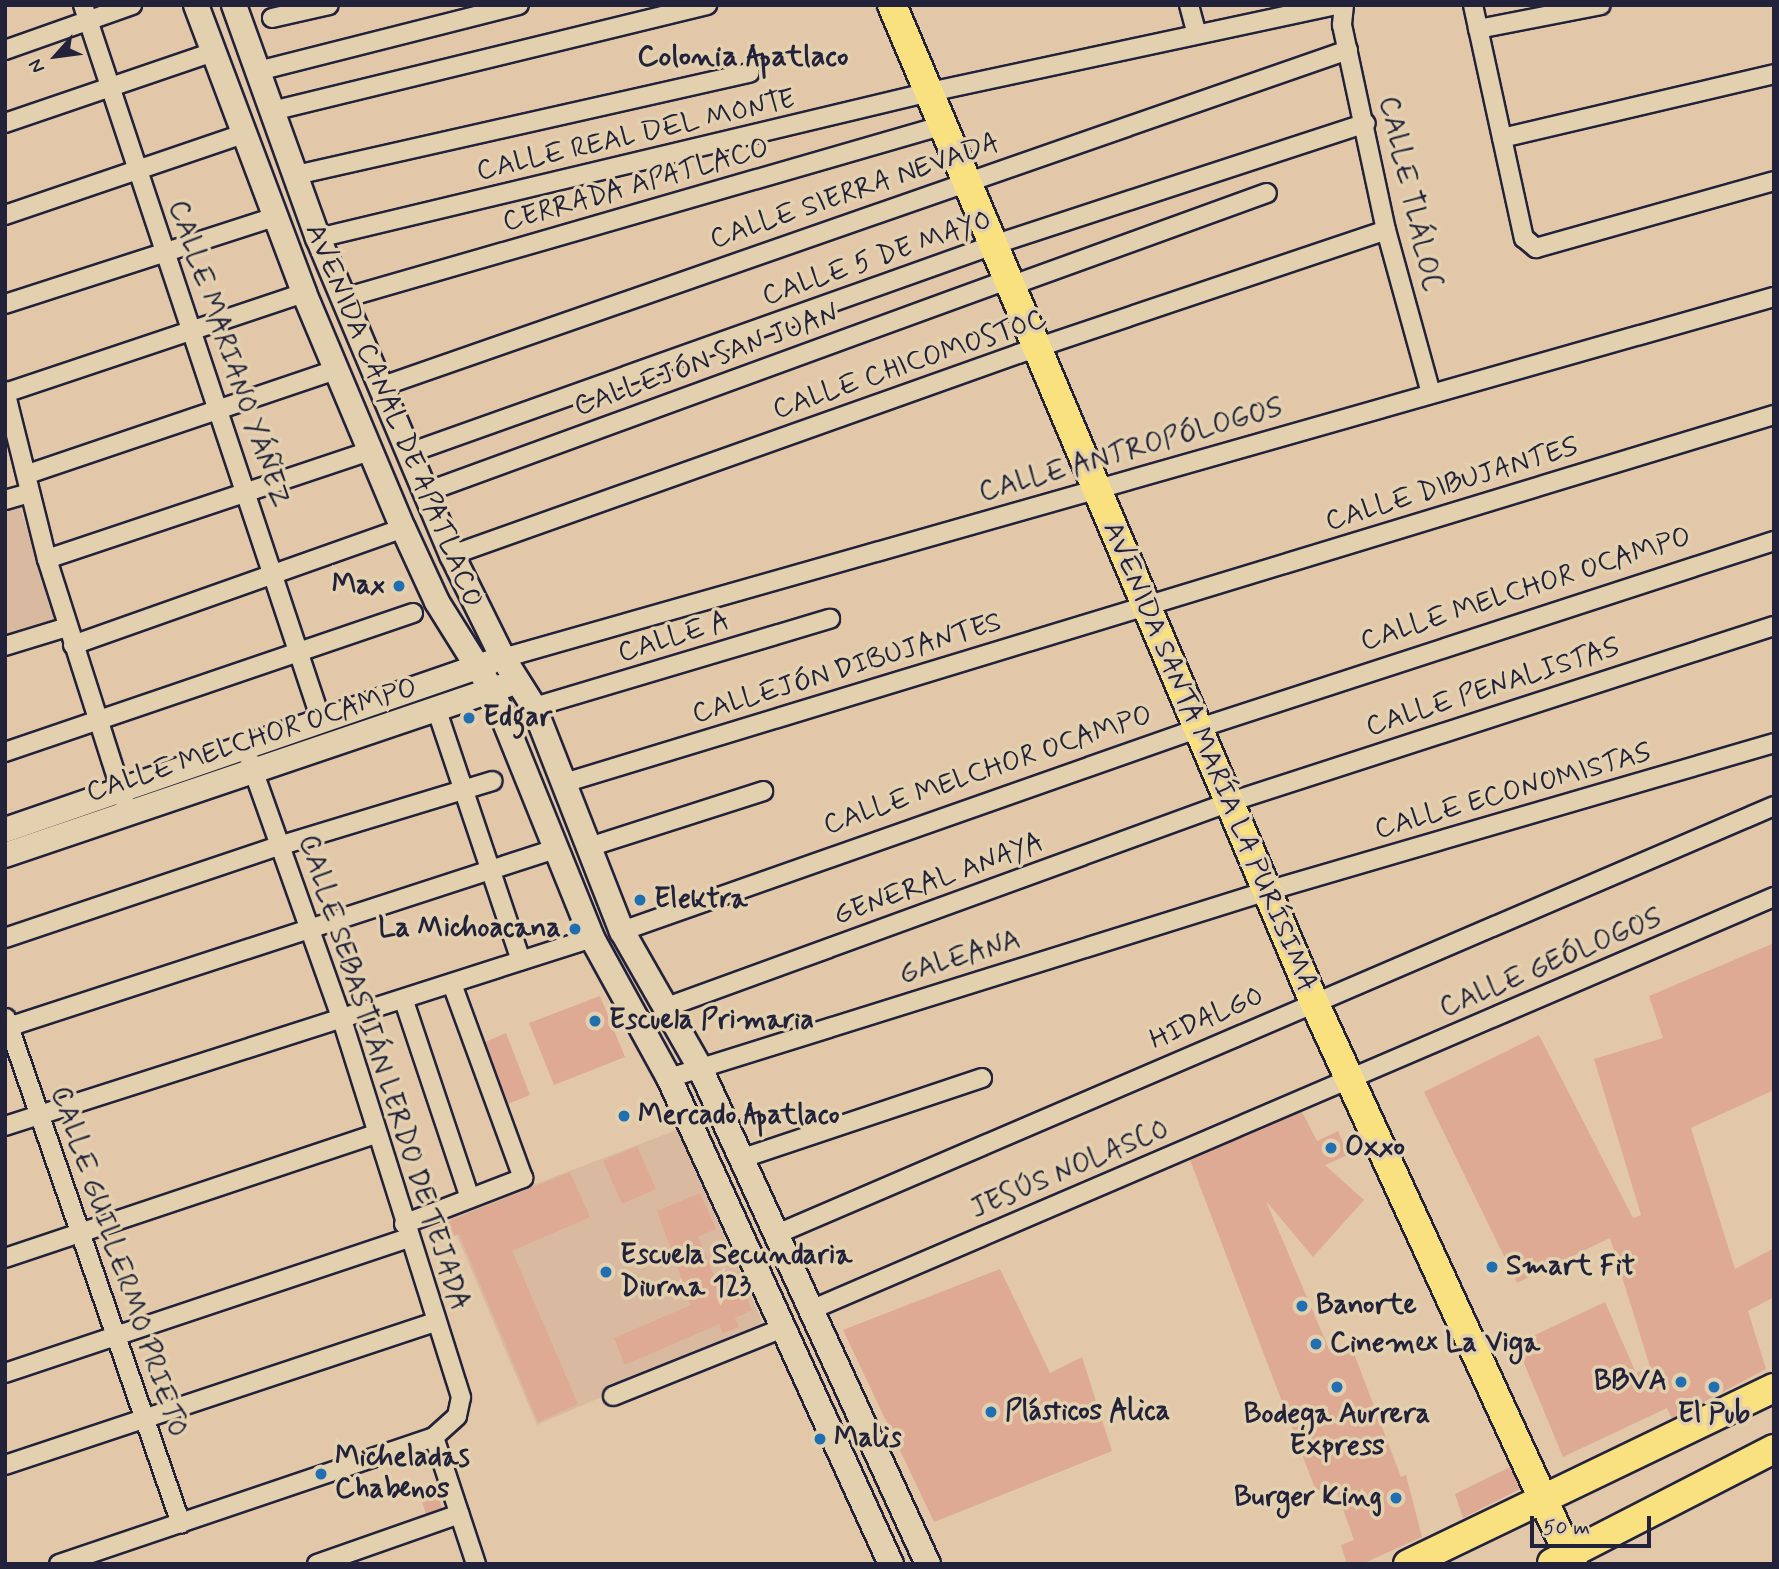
<!DOCTYPE html>
<html>
<head>
<meta charset="utf-8">
<style>
	body { margin:0 }
	#map { position:relative; width:1779px; height:1569px; overflow:hidden; background:#e2c8a9; font-family:Mynerve,sans-serif }
	div>[style] { position:absolute }
	.built>* { inset:0; background:#d9b99f }
	.building>* { inset:0; background:#dfaa94 }
	.roads { filter:drop-shadow(2px 0 #22223b) drop-shadow(-2px 0 #22223b) drop-shadow(0 2px #22223b) drop-shadow(0 -2px #22223b) }
	.street>* { height:18px; margin:-9px; padding:0 9px; transform-origin:9px; border-radius:9px; background:#e3d0ae }
	.secondary>* { height:24px; margin:-12px; padding:0 12px; transform-origin:12px; border-radius:12px; background:#e3d0ae }
	.primary>* { height:28px; margin:-14px; padding:0 14px; transform-origin:14px; border-radius:14px; background:#fae180 }
	.dots>* { width:19px; height:19px; translate:-50% -50%; box-sizing:border-box; border:4px solid #e3d0ae; border-radius:50% }
	span { translate:-50% -50%; white-space:nowrap; text-align:center; line-height:1.15; -webkit-text-stroke:7px #e3d0ae; paint-order:stroke }
	.street-label { font-size:28px; color:#22223b }
	.poi-label { font-size:28px; color:#22223b; font-weight:700 }
	.right { translate:-100% -50%; text-align:right }
	.left { translate:0 -50%; text-align:left }
	.neighbourhood-label { font-size:30px; color:#22223b; font-weight:700 }
	.frame { position:absolute; inset:0; border:7px solid #22223b; pointer-events:none }
	.north { position:absolute; left:21px; top:21px; width:70px; height:70px; -webkit-text-stroke:5px #e3d0ae; paint-order:stroke; rotate:242deg; font-size:19px; font-weight:700; line-height:28px; text-align:center; color:#22223b }
	.north::after { content:''; display:block; margin:auto; width:24px; height:32px; background:#22223b; clip-path:polygon(50% 0,100% 100%,50% 72%,0 100%) }
	.scale { position:absolute; left:1530px; top:1516px; width:121px; height:32px; box-sizing:border-box; border:4px solid #22223b; border-top:0; padding-left:9px; font-size:21px; line-height:24px; white-space:nowrap; color:#22223b; -webkit-text-stroke:5px #e3d0ae; paint-order:stroke }
</style>
</head>
<body>
<div id="map">
	<div class="built">
		<div style="clip-path:polygon(19px 504px,57px 621px,5px 638px,5px 509px)"></div>
		<div style="clip-path:polygon(677px 1130px,764px 1326px,537px 1425px,449px 1217px)"></div>
	</div>
	<div class="building">
		<div style="clip-path:polygon(1774px 943px,1774px 1090px,1691px 1128px,1735px 1269px,1774px 1248px,1774px 1297px,1748px 1311px,1766px 1369px,1672px 1419px,1667px 1408px,1563px 1457px,1516px 1344px,1605px 1302px,1636px 1373px,1650px 1367px,1610px 1238px,1517px 1283px,1424px 1092px,1539px 1035px,1633px 1218px,1641px 1215px,1594px 1059px,1663px 1038px,1649px 996px)"></div>
		<div style="clip-path:polygon(600px 996px,625px 1057px,554px 1085px,529px 1023px)"></div>
		<div style="clip-path:polygon(506px 1033px,530px 1095px,508px 1104px,485px 1042px)"></div>
		<div style="clip-path:polygon(1302px 1112px,1317px 1141px,1338px 1131px,1348px 1155px,1325px 1165px,1364px 1200px,1313px 1257px,1266px 1201px,1329px 1349px,1350px 1343px,1401px 1477px,1406px 1475px,1422px 1537px,1362px 1564px,1347px 1564px,1341px 1545px,1354px 1540px,1334px 1484px,1316px 1491px,1190px 1160px)"></div>
		<div style="clip-path:polygon(637px 1146px,656px 1189px,622px 1204px,603px 1161px)"></div>
		<div style="clip-path:polygon(570px 1172px,590px 1217px,512px 1251px,578px 1404px,538px 1422px,459px 1234px,437px 1244px,430px 1229px)"></div>
		<div style="clip-path:polygon(700px 1193px,716px 1229px,698px 1237px,721px 1292px,741px 1284px,752px 1310px,735px 1318px,739px 1327px,723px 1333px,719px 1324px,625px 1365px,614px 1338px,691px 1305px,657px 1211px)"></div>
		<div style="clip-path:polygon(1000px 1269px,1050px 1373px,1082px 1357px,1112px 1451px,934px 1522px,843px 1330px)"></div>
		<div style="clip-path:polygon(1510px 1467px,1520px 1489px,1463px 1518px,1455px 1494px)"></div>
		<div style="clip-path:polygon(438px 1496px,442px 1508px,426px 1514px,422px 1502px)"></div>
	</div>
	<div class="roads">
		<div class="street">
			<div style="left:83px;top:5px;width:754px;rotate:71.59deg"></div>
			<div style="left:1189px;top:5px;width:30px;rotate:75deg"></div>
			<div style="left:1344px;top:5px;width:20px;rotate:96deg"></div>
			<div style="left:1342px;top:25px;width:210px;rotate:77.9deg"></div>
			<div style="left:1386px;top:230px;width:169px;rotate:74.6deg"></div>
			<div style="left:1473px;top:5px;width:239px;rotate:77.7deg"></div>
			<div style="left:1524px;top:238px;width:16px;rotate:40deg"></div>
			<div style="left:1536px;top:248px;width:247px;rotate:-15.7deg"></div>
			<div style="left:272px;top:18px;width:58px;rotate:-12.8deg"></div>
			<div style="left:1478px;top:29px;width:125px;rotate:-11deg"></div>
			<div style="left:5px;top:50px;width:135px;rotate:-19.5deg"></div>
			<div style="left:258px;top:71px;width:269px;rotate:-14.2deg"></div>
			<div style="left:272px;top:111px;width:448px;rotate:-13.7deg"></div>
			<div style="left:5px;top:123px;width:220px;rotate:-18.8deg"></div>
			<div style="left:1502px;top:138px;width:279px;rotate:-13.2deg"></div>
			<div style="left:296px;top:175px;width:465px;rotate:-12.7deg"></div>
			<div style="left:5px;top:215px;width:251px;rotate:-18.8deg"></div>
			<div style="left:318px;top:238px;width:629px;rotate:-13.42deg"></div>
			<div style="left:930px;top:92px;width:415px;rotate:-12.1deg"></div>
			<div style="left:1010px;top:286px;width:273px;rotate:-19.9deg"></div>
			<div style="left:344px;top:298px;width:624px;rotate:-16.08deg"></div>
			<div style="left:5px;top:304px;width:284px;rotate:-17.9deg"></div>
			<div style="left:380px;top:387px;width:1025px;rotate:-19.2deg"></div>
			<div style="left:5px;top:391px;width:173px;rotate:76deg"></div>
			<div style="left:47px;top:559px;width:254px;rotate:72.3deg"></div>
			<div style="left:5px;top:393px;width:315px;rotate:-18.5deg"></div>
			<div style="left:409px;top:453px;width:620px;rotate:-19.6deg"></div>
			<div style="left:993px;top:245px;width:392px;rotate:-18.1deg"></div>
			<div style="left:28px;top:474px;width:324px;rotate:-18.7deg"></div>
			<div style="left:426px;top:492px;width:618px;rotate:-20.05deg"></div>
			<div style="left:5px;top:500px;width:26px;rotate:-16deg"></div>
			<div style="left:452px;top:555px;width:601px;rotate:-19.55deg"></div>
			<div style="left:1018px;top:354px;width:388px;rotate:-18.6deg"></div>
			<div style="left:47px;top:559px;width:341px;rotate:-18.5deg"></div>
			<div style="left:73px;top:645px;width:350px;rotate:-19.5deg"></div>
			<div style="left:5px;top:646px;width:65px;rotate:-17deg"></div>
			<div style="left:503px;top:658px;width:1321px;rotate:-15.86deg"></div>
			<div style="left:534px;top:707px;width:309px;rotate:-16.6deg"></div>
			<div style="left:437px;top:711px;width:263px;rotate:71.4deg"></div>
			<div style="left:5px;top:752px;width:431px;rotate:-18.8deg"></div>
			<div style="left:564px;top:783px;width:1265px;rotate:-16.92deg"></div>
			<div style="left:589px;top:847px;width:183px;rotate:-17.8deg"></div>
			<div style="left:622px;top:931px;width:612px;rotate:-19.38deg"></div>
			<div style="left:1199px;top:728px;width:605px;rotate:-18.02deg"></div>
			<div style="left:5px;top:938px;width:292px;rotate:-18.6deg"></div>
			<div style="left:282px;top:845px;width:220px;rotate:-16.9deg"></div>
			<div style="left:404px;top:1001px;width:208px;rotate:71.5deg"></div>
			<div style="left:667px;top:1007px;width:599px;rotate:-20.01deg"></div>
			<div style="left:1230px;top:802px;width:572px;rotate:-17.93deg"></div>
			<div style="left:6px;top:1018px;width:535px;rotate:70.92deg"></div>
			<div style="left:5px;top:1028px;width:578px;rotate:-18.03deg"></div>
			<div style="left:669px;top:1078px;width:627px;rotate:-17.36deg"></div>
			<div style="left:1267px;top:891px;width:528px;rotate:-16.27deg"></div>
			<div style="left:5px;top:1126px;width:616px;rotate:-17.76deg"></div>
			<div style="left:743px;top:1158px;width:252px;rotate:-18.5deg"></div>
			<div style="left:404px;top:1224px;width:128px;rotate:-21.1deg"></div>
			<div style="left:523px;top:1178px;width:207px;rotate:-110.1deg"></div>
			<div style="left:777px;top:1234px;width:1085px;rotate:-23.23deg"></div>
			<div style="left:5px;top:1258px;width:390px;rotate:-18.5deg"></div>
			<div style="left:813px;top:1309px;width:1046px;rotate:-23.21deg"></div>
			<div style="left:5px;top:1373px;width:425px;rotate:-18.5deg"></div>
			<div style="left:613px;top:1396px;width:183px;rotate:-21.8deg"></div>
			<div style="left:434px;top:1437px;width:134px;rotate:71.7deg"></div>
			<div style="left:5px;top:1465px;width:454px;rotate:-18.4deg"></div>
			<div style="left:59px;top:1564px;width:396px;rotate:-18.7deg"></div>
			<div style="left:434px;top:1437px;width:31px;rotate:-42deg"></div>
			<div style="left:457px;top:1416px;width:19px;rotate:-78deg"></div>
			<div style="left:461px;top:1397px;width:398px;rotate:-107.5deg"></div>
			<div style="left:341px;top:1017px;width:272px;rotate:-109.6deg"></div>
			<div style="left:317px;top:1564px;width:151px;rotate:-19.3deg"></div>
		</div>
		<div class="secondary">
			<div style="left:196px;top:5px;width:308px;rotate:69.4deg"></div>
			<div style="left:304px;top:293px;width:255px;rotate:67.2deg"></div>
			<div style="left:403px;top:528px;width:81px;rotate:65.3deg"></div>
			<div style="left:437px;top:602px;width:104px;rotate:58deg"></div>
			<div style="left:492px;top:690px;width:267px;rotate:68deg"></div>
			<div style="left:592px;top:938px;width:160px;rotate:61.2deg"></div>
			<div style="left:669px;top:1078px;width:534px;rotate:65.45deg"></div>
			<div style="left:234px;top:5px;width:248px;rotate:70.2deg"></div>
			<div style="left:318px;top:238px;width:344px;rotate:67.1deg"></div>
			<div style="left:452px;top:555px;width:115px;rotate:63.7deg"></div>
			<div style="left:503px;top:658px;width:58px;rotate:57.7deg"></div>
			<div style="left:534px;top:707px;width:241px;rotate:68.6deg"></div>
			<div style="left:622px;top:931px;width:155px;rotate:60.3deg"></div>
			<div style="left:699px;top:1066px;width:548px;rotate:65.31deg"></div>
			<div style="left:5px;top:830px;width:512px;rotate:-19.04deg"></div>
			<div style="left:5px;top:855px;width:530px;rotate:-18.71deg"></div>
		</div>
		<div class="primary">
			<div style="left:892px;top:5px;width:1083px;rotate:67.06deg"></div>
			<div style="left:1314px;top:1002px;width:619px;rotate:65.26deg"></div>
			<div style="left:1552px;top:1563px;width:250px;rotate:-27.2deg"></div>
			<div style="left:1408px;top:1564px;width:406px;rotate:-25.7deg"></div>
		</div>
	</div>
	<div class="dots">
		<div style="left:399px;top:586px;background:#1f6fb2"></div>
		<div style="left:469px;top:718px;background:#1f6fb2"></div>
		<div style="left:640px;top:900px;background:#1f6fb2"></div>
		<div style="left:575px;top:929px;background:#1f6fb2"></div>
		<div style="left:595px;top:1021px;background:#1f6fb2"></div>
		<div style="left:624px;top:1116px;background:#1f6fb2"></div>
		<div style="left:1331px;top:1148px;background:#1f6fb2"></div>
		<div style="left:1492px;top:1267px;background:#1f6fb2"></div>
		<div style="left:606px;top:1272px;background:#1f6fb2"></div>
		<div style="left:1302px;top:1306px;background:#1f6fb2"></div>
		<div style="left:1316px;top:1344px;background:#1f6fb2"></div>
		<div style="left:1681px;top:1382px;background:#1f6fb2"></div>
		<div style="left:1337px;top:1387px;background:#1f6fb2"></div>
		<div style="left:1714px;top:1387px;background:#1f6fb2"></div>
		<div style="left:991px;top:1412px;background:#1f6fb2"></div>
		<div style="left:820px;top:1439px;background:#1f6fb2"></div>
		<div style="left:321px;top:1474px;background:#1f6fb2"></div>
		<div style="left:1396px;top:1498px;background:#1f6fb2"></div>
	</div>
	<div class="street-label">
		<span style="left:636px;top:136px;rotate:-13deg">CALLE REAL DEL MONTE</span>
		<span style="left:636px;top:186px;rotate:-16deg">CERRADA APATLACO</span>
		<span style="left:855px;top:192px;rotate:-19deg">CALLE SIERRA NEVADA</span>
		<span style="left:1409px;top:194px;rotate:77deg">CALLE TLÁLOC</span>
		<span style="left:877px;top:259px;rotate:-19deg">CALLE 5 DE MAYO</span>
		<span style="left:228px;top:354px;rotate:71deg">CALLE MARIANO YÁÑEZ</span>
		<span style="left:707px;top:361px;rotate:-20deg">CALLEJÓN SAN JUAN</span>
		<span style="left:910px;top:365px;rotate:-19deg">CALLE CHICOMOSTOC</span>
		<span style="left:393px;top:416px;rotate:67deg">AVENIDA CANAL DE APATLACO</span>
		<span style="left:1131px;top:451px;rotate:-16deg">CALLE ANTROPÓLOGOS</span>
		<span style="left:1452px;top:485px;rotate:-17deg">CALLE DIBUJANTES</span>
		<span style="left:1526px;top:590px;rotate:-18deg">CALLE MELCHOR OCAMPO</span>
		<span style="left:674px;top:638px;rotate:-17deg">CALLE A</span>
		<span style="left:847px;top:669px;rotate:-17deg">CALLEJÓN DIBUJANTES</span>
		<span style="left:1493px;top:688px;rotate:-18deg">CALLE PENALISTAS</span>
		<span style="left:252px;top:741px;rotate:-18deg">CALLE MELCHOR OCAMPO</span>
		<span style="left:1209px;top:757px;rotate:67deg">AVENIDA SANTA MARÍA LA PURÍSIMA</span>
		<span style="left:988px;top:771px;rotate:-19deg">CALLE MELCHOR OCAMPO</span>
		<span style="left:1513px;top:792px;rotate:-16deg">CALLE ECONOMISTAS</span>
		<span style="left:939px;top:880px;rotate:-20deg">GENERAL ANAYA</span>
		<span style="left:960px;top:958px;rotate:-17deg">GALEANA</span>
		<span style="left:1551px;top:964px;rotate:-23deg">CALLE GEÓLOGOS</span>
		<span style="left:1207px;top:1019px;rotate:-23deg">HIDALGO</span>
		<span style="left:383px;top:1073px;rotate:72deg">CALLE SEBASTIÁN LERDO DE TEJADA</span>
		<span style="left:1070px;top:1170px;rotate:-23deg">JESÚS NOLASCO</span>
		<span style="left:118px;top:1262px;rotate:71deg">CALLE GUILLERMO PRIETO</span>
	</div>
	<div class="poi-label">
		<span class="right" style="left:385px;top:586px">Max</span>
		<span class="left" style="left:483px;top:718px">Edgar</span>
		<span class="left" style="left:654px;top:900px">Elektra</span>
		<span class="right" style="left:561px;top:929px">La Michoacana</span>
		<span class="left" style="left:609px;top:1021px">Escuela Primaria</span>
		<span class="left" style="left:638px;top:1116px">Mercado Apatlaco</span>
		<span class="left" style="left:1345px;top:1148px">Oxxo</span>
		<span class="left" style="left:620px;top:1272px">Escuela Secundaria<br>Diurna 123</span>
		<span class="left" style="left:1506px;top:1267px">Smart Fit</span>
		<span class="left" style="left:1316px;top:1306px">Banorte</span>
		<span class="left" style="left:1330px;top:1344px">Cinemex La Viga</span>
		<span class="right" style="left:1667px;top:1382px">BBVA</span>
		<span class="left" style="left:1005px;top:1412px">Plásticos Alica</span>
		<span style="left:1337px;top:1431px">Bodega Aurrera<br>Express</span>
		<span style="left:1714px;top:1415px">El Pub</span>
		<span class="left" style="left:834px;top:1439px">Malis</span>
		<span class="left" style="left:335px;top:1474px">Micheladas<br>Chabenos</span>
		<span class="right" style="left:1382px;top:1498px">Burger King</span>
	</div>
	<div class="neighbourhood-label">
		<span style="left:743px;top:57px">Colonia Apatlaco</span>
	</div>
	<div class="frame"></div>
	<div class="north">N</div>
	<div class="scale">50 m</div>
</div>
</body>
</html>
